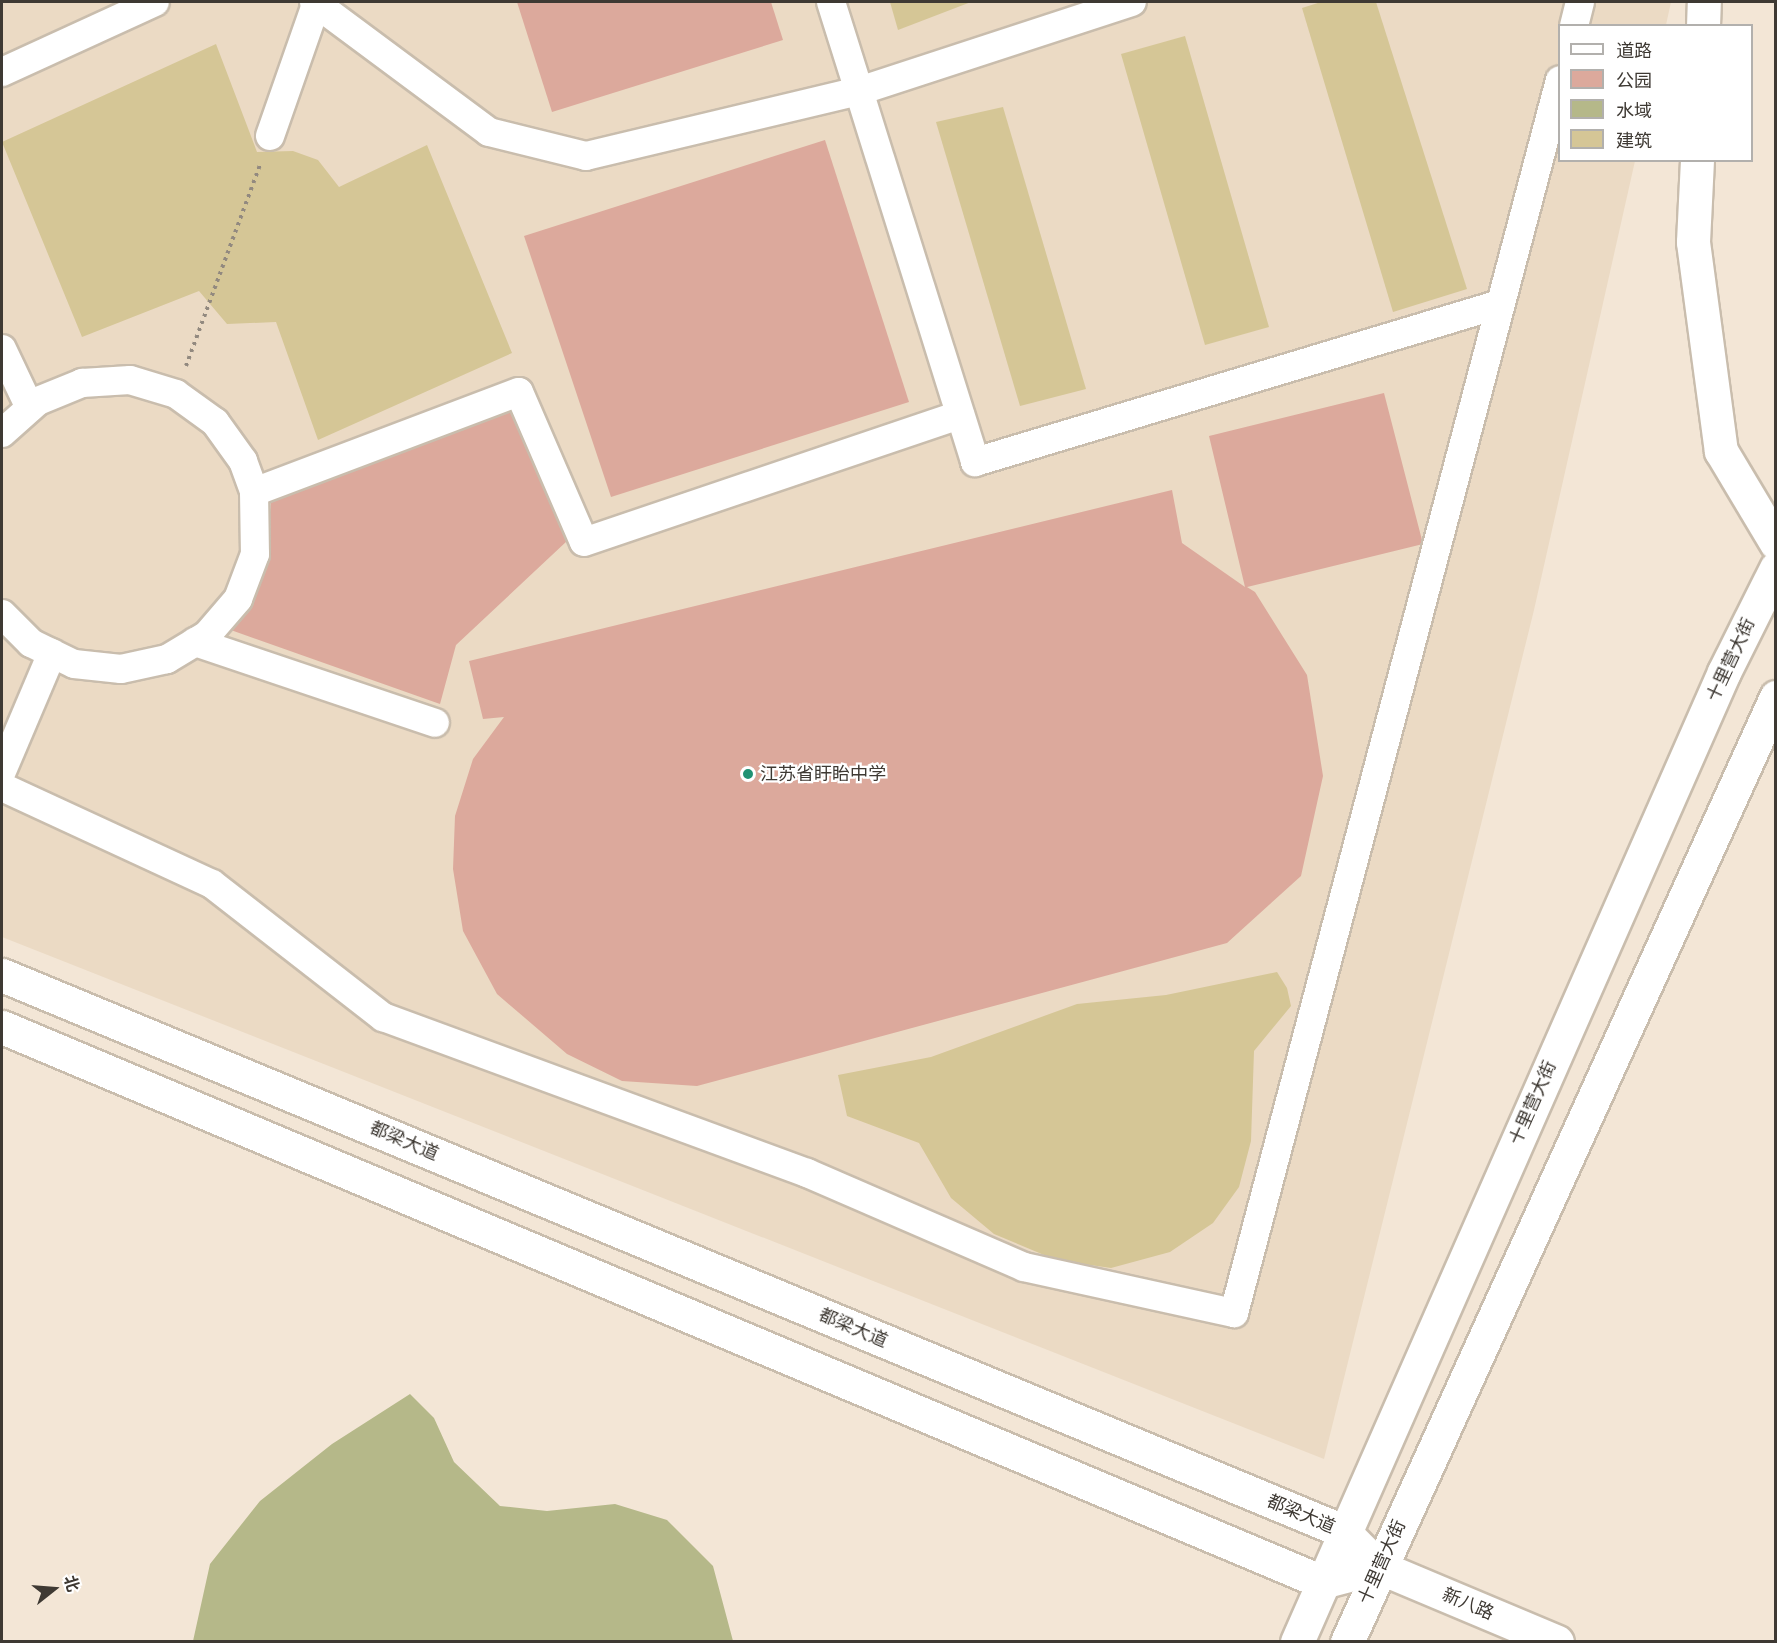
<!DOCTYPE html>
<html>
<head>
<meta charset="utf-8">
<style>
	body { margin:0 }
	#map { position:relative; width:1777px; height:1643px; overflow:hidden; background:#f3e6d6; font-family:"DejaVu Sans","Noto Sans SC",sans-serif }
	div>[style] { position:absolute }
	.built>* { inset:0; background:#ebdac4 }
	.green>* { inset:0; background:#dca99c }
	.water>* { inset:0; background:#b5b889 }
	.building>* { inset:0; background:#d5c696 }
	.path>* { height:4px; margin-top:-2px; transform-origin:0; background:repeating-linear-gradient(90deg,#92897f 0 3px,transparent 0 7.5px) }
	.roads { filter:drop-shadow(2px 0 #c9bdad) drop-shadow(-2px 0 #c9bdad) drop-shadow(0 2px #c9bdad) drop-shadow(0 -2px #c9bdad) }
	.street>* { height:28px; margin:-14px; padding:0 14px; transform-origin:14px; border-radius:14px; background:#fff }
	.secondary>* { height:33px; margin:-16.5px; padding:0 16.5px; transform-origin:16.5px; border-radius:16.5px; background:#fff }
	.dots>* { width:16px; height:16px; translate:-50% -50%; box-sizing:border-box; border:3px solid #fff; border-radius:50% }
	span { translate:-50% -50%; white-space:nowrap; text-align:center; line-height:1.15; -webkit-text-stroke:4.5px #fff; paint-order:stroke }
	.street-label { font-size:18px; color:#3e3933 }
	.poi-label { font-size:18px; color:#3e3933 }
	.left { translate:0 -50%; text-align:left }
	.frame { position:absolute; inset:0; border:3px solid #3e3933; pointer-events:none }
	.legend { position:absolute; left:1558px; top:24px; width:195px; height:138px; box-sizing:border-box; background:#fff; border:2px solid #b2b0ad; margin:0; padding:8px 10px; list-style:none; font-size:18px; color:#3e3933 }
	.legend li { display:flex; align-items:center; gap:12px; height:30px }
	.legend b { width:30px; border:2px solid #b2b0ad }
	.north { position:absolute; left:24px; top:1559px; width:60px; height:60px; -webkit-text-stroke:4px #fff; paint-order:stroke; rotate:73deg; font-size:16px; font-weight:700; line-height:24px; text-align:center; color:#3e3933 }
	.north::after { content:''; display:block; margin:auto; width:21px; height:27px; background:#3e3933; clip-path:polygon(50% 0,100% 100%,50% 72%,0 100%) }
</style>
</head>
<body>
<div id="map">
	<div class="built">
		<div style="clip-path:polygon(2px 2px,1671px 2px,1666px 25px,1560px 26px,1560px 160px,1635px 161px,1534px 610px,1324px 1459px,2px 937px)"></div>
	</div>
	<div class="green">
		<div style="clip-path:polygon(517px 2px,771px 2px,783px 40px,552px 112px)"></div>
		<div style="clip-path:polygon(825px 140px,909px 402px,611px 497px,524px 236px)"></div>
		<div style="clip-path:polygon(1384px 393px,1423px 544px,1247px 587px,1255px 592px,1307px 675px,1323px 776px,1301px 876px,1227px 943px,697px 1086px,622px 1081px,567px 1054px,497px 994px,463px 931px,453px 869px,455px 816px,473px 759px,504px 717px,483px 719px,469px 661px,1172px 490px,1182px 543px,1245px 587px,1209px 436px)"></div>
		<div style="clip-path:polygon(513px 405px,567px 541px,456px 645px,440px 704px,228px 629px,266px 556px,271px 502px)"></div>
	</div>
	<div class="water">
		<div style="clip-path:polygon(410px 1394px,434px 1418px,454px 1462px,500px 1506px,547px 1511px,615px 1504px,667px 1520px,713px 1566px,733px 1641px,193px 1641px,210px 1564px,260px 1501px,332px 1444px)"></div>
	</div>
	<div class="building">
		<div style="clip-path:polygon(890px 2px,971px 2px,898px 30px)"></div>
		<div style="clip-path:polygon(1321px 2px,1376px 2px,1467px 289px,1393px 312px,1302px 8px)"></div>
		<div style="clip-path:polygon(1185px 36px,1269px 327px,1205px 345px,1121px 54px)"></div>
		<div style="clip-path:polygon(216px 44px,257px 152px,293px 151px,318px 160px,339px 187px,427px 145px,512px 353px,318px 440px,276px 322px,227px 324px,199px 291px,82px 337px,2px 142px)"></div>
		<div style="clip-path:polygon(1003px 107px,1086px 389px,1020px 406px,936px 122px)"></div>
		<div style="clip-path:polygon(1277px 972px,1287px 988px,1291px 1006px,1254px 1051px,1251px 1141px,1239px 1187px,1213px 1223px,1170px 1252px,1111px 1268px,1056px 1260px,994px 1234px,951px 1198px,919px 1143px,847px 1116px,838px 1075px,931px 1057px,1077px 1004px,1166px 995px)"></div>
	</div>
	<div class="path">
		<div style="left:186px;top:366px;width:214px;rotate:-69.8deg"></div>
	</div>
	<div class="roads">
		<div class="street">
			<div style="left:314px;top:2px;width:218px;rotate:36.6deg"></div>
			<div style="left:489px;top:132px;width:100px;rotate:13.9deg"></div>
			<div style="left:586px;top:156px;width:281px;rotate:-13.4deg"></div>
			<div style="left:859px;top:91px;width:389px;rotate:72.6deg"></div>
			<div style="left:975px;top:462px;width:548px;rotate:-16.75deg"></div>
			<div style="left:831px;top:2px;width:93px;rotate:72.5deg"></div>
			<div style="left:859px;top:91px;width:287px;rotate:-18.1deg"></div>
			<div style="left:1574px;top:26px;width:25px;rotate:-76deg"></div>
			<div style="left:2px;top:72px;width:168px;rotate:-24.6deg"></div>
			<div style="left:270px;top:136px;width:142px;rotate:-70.7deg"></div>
			<div style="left:2px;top:349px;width:65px;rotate:64.6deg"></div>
			<div style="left:2px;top:433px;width:48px;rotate:-41.6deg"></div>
			<div style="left:38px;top:401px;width:48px;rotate:-22.2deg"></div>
			<div style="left:82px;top:383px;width:48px;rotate:-3.6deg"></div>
			<div style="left:130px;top:380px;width:48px;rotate:16.9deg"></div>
			<div style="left:176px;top:394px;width:48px;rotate:35.7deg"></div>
			<div style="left:215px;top:422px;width:48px;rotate:54.3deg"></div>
			<div style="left:243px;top:461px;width:33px;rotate:70deg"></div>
			<div style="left:254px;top:492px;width:62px;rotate:89.1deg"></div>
			<div style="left:255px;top:554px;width:48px;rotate:110.7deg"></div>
			<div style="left:238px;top:599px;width:48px;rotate:130.7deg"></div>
			<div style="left:207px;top:635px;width:47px;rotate:149deg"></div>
			<div style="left:167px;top:659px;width:47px;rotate:167.7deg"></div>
			<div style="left:121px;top:669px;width:47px;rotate:-173.9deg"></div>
			<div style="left:74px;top:664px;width:48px;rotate:-154deg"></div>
			<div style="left:31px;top:643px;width:41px;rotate:-135deg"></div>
			<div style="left:254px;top:492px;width:283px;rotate:-20.7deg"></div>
			<div style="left:519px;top:392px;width:163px;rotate:66.6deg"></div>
			<div style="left:584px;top:542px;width:397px;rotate:-18.7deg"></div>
			<div style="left:195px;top:642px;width:253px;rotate:18.6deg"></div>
			<div style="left:2px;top:771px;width:128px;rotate:-67deg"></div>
			<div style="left:2px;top:787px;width:231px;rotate:24.8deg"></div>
			<div style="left:212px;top:884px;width:217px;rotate:37.9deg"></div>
			<div style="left:383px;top:1017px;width:452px;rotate:20.2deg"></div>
			<div style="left:807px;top:1173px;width:236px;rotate:23.4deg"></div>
			<div style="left:1024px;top:1267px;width:215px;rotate:12.4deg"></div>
			<div style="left:1234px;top:1313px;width:1275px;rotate:-75.19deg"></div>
		</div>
		<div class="secondary">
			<div style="left:1703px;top:26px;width:24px;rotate:-88deg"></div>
			<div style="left:1697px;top:160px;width:82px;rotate:92.8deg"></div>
			<div style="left:1693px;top:242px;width:211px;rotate:82.4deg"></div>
			<div style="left:1721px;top:451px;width:107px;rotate:59.1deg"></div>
			<div style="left:2px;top:975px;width:1452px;rotate:22.52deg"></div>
			<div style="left:1343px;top:1531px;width:51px;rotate:45deg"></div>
			<div style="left:1379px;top:1567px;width:193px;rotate:22.8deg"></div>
			<div style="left:2px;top:1027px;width:1432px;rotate:22.8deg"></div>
			<div style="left:1322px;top:1582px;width:59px;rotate:-14.7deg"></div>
			<div style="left:1297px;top:1642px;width:1060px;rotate:-66.24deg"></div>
			<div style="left:1724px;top:672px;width:116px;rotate:-63.4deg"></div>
			<div style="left:1347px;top:1642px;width:1038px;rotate:-65.58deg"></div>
		</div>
	</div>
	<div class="dots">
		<div style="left:748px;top:774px;background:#219273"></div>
	</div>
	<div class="street-label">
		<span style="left:1731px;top:660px;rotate:-65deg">十里营大街</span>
		<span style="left:1533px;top:1103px;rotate:-66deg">十里营大街</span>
		<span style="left:404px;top:1141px;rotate:23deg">都梁大道</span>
		<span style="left:853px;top:1328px;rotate:23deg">都梁大道</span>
		<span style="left:1301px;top:1514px;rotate:23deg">都梁大道</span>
		<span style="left:1382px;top:1562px;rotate:-66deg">十里营大街</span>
		<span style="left:1468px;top:1604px;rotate:23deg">新八路</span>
	</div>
	<div class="poi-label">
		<span class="left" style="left:760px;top:774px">江苏省盱眙中学</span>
	</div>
	<div class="frame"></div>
	<ul class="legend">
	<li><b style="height:8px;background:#fff"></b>道路</li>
	<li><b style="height:16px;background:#dca99c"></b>公园</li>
	<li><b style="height:16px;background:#b5b889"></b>水域</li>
	<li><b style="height:16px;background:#d5c696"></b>建筑</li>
	</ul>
	<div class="north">北</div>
</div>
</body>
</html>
